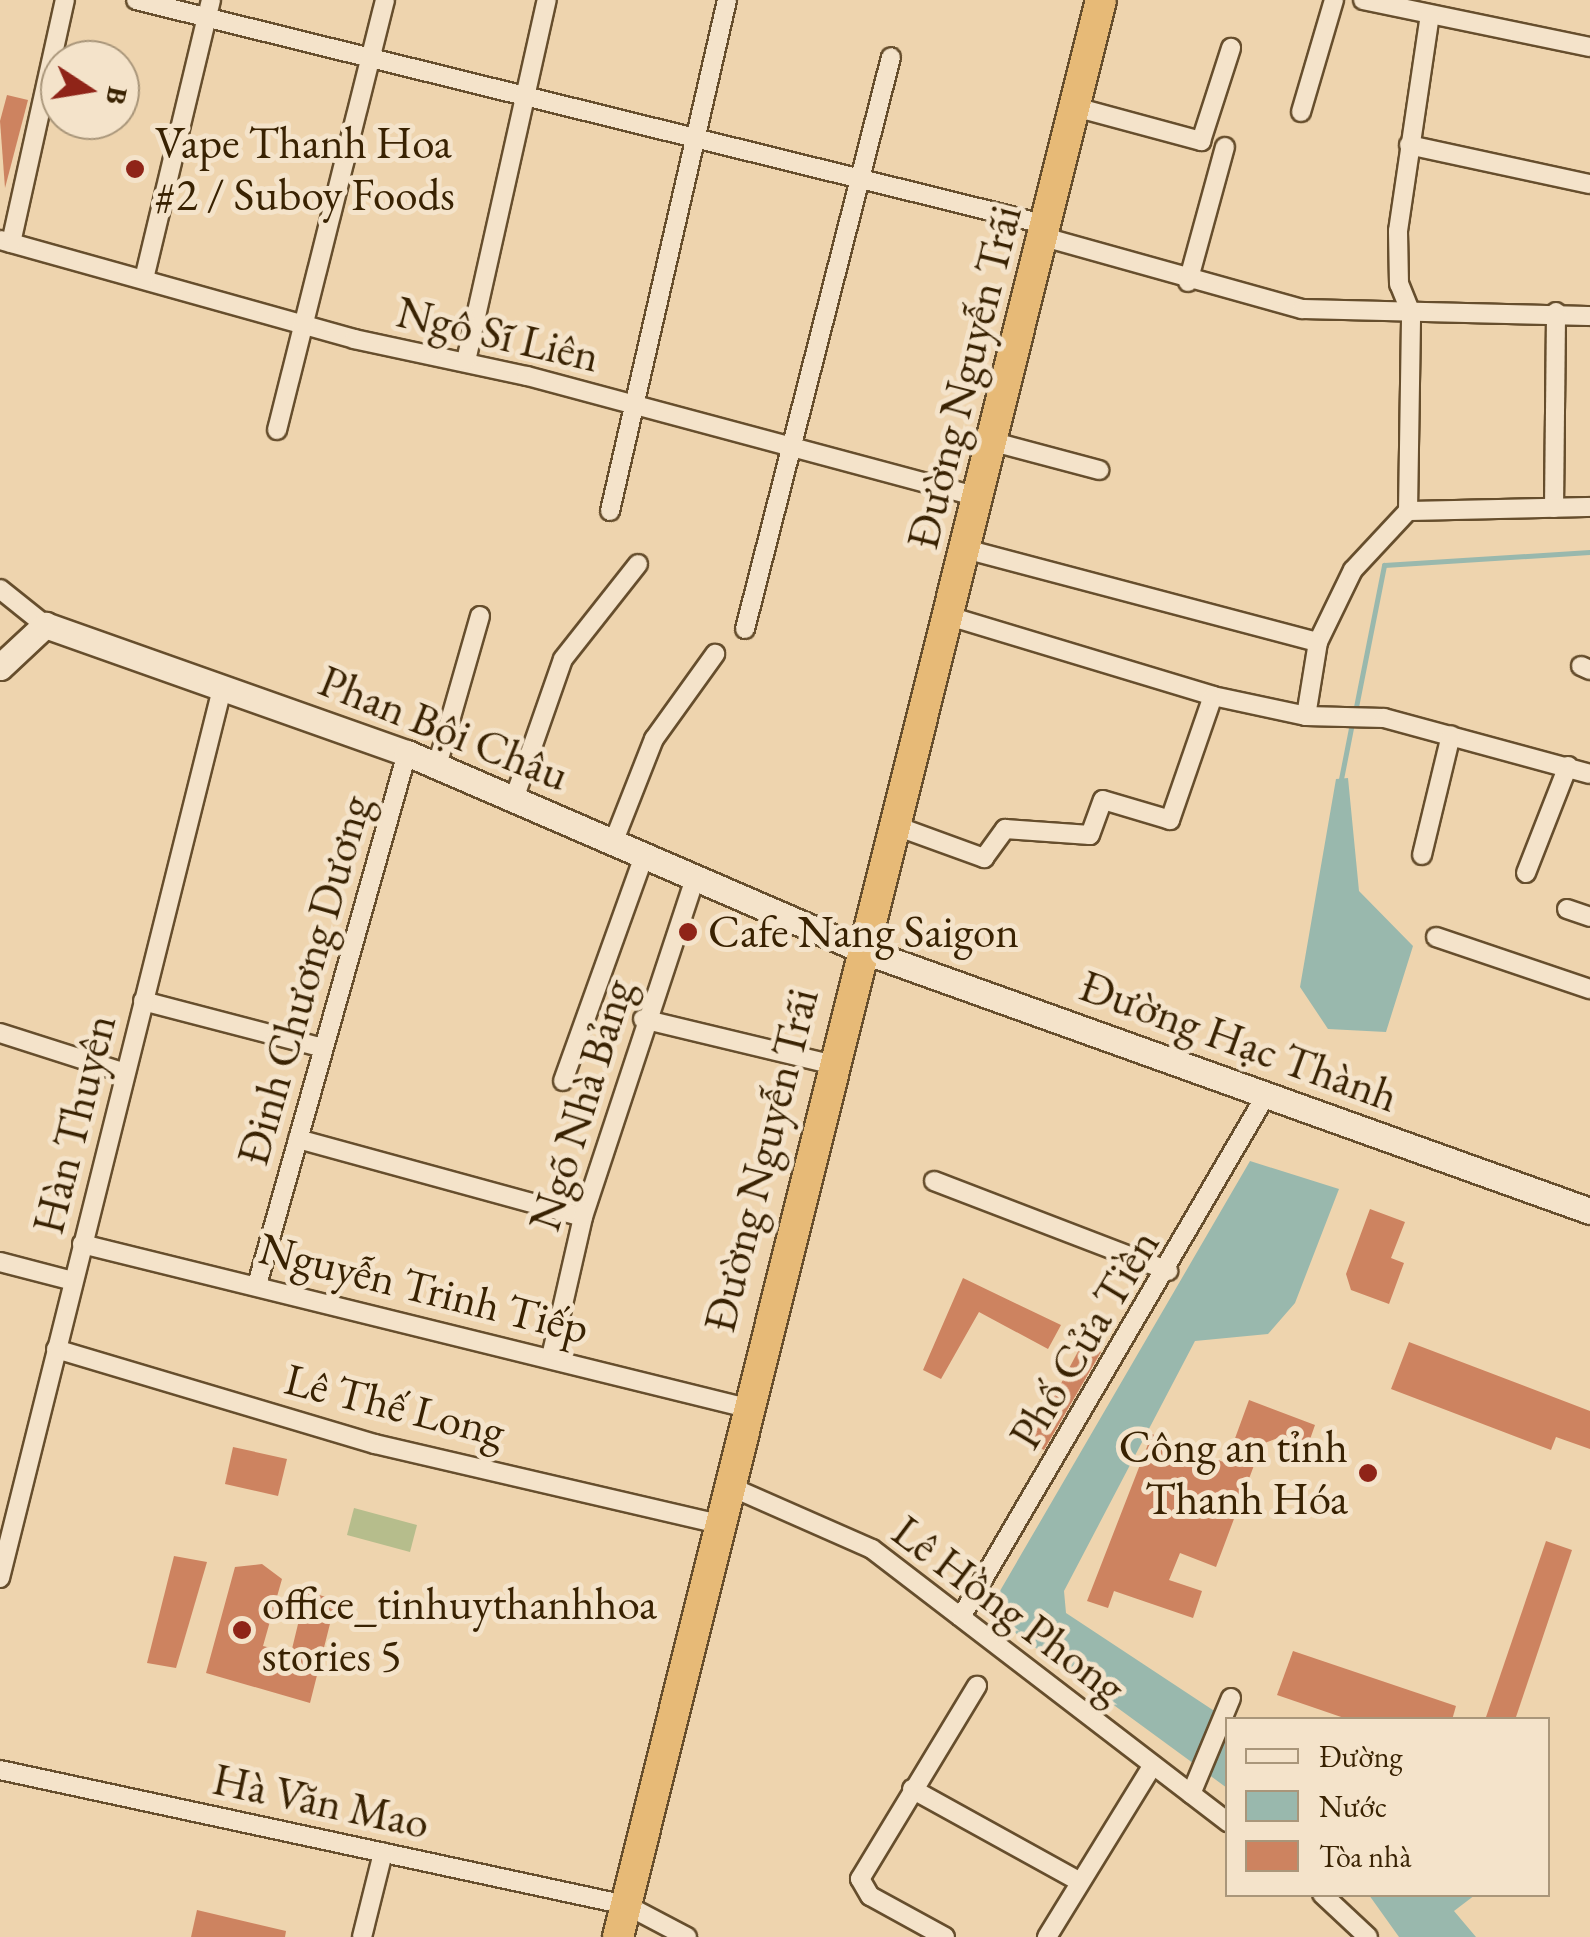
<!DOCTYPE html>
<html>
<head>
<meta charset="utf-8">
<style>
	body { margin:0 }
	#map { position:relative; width:1590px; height:1937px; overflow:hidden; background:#eed4ae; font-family:"EB Garamond",serif }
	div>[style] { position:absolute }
	.green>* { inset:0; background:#b6bd8c }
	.water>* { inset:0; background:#99b8ad }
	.stream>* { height:5px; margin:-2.5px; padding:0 2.5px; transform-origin:2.5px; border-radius:2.5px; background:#99b8ad }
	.building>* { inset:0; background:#cd8360 }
	.roads { filter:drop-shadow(2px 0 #664e2d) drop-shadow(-2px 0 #664e2d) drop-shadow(0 2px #664e2d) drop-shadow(0 -2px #664e2d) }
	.street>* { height:18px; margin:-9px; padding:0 9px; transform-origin:9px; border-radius:9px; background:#f4e3ca }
	.secondary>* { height:25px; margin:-12.5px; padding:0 12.5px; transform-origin:12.5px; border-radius:12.5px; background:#f4e3ca }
	.highway>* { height:30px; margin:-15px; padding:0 15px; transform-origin:15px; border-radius:15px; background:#e7ba77 }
	.dots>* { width:28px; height:28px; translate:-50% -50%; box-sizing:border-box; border:5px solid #f4e3ca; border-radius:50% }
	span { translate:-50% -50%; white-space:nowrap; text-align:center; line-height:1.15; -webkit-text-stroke:10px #f4e3ca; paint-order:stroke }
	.poi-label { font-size:45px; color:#392202 }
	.left { translate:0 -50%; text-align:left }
	.right { translate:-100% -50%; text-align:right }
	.street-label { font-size:45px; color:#392202 }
	.legend { position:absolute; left:1225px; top:1717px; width:325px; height:180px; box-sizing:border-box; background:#f4e3ca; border:2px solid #a9967a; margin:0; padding:12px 18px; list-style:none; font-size:30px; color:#392202 }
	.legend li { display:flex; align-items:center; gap:20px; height:50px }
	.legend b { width:50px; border:2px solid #a9967a }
	.north { position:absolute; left:40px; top:40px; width:100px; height:100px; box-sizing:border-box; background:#f4e3ca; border:2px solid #a9967a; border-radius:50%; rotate:102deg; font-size:28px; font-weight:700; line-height:40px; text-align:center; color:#392202 }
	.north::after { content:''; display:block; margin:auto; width:35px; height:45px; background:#8f2418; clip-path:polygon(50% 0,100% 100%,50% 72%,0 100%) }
</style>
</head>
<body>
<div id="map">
	<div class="green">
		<div style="clip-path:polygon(354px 1508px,417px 1525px,410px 1552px,347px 1535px)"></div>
	</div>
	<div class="water">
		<div style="clip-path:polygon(1348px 778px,1359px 891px,1413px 946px,1386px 1032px,1328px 1029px,1300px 987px,1336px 779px)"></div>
		<div style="clip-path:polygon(1250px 1161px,1339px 1189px,1295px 1303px,1268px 1334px,1195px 1341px,1064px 1591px,1066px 1613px,1228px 1720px,1227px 1788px,1010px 1629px,997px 1596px)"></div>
		<div style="clip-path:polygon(1369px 1895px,1475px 1895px,1454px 1911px,1476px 1937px,1399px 1937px)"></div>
	</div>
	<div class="stream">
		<div style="left:1355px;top:712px;width:150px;rotate:-78.8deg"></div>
		<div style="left:1384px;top:565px;width:206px;rotate:-3.6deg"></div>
		<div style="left:1341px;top:779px;width:57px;rotate:-78.9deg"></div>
	</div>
	<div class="building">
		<div style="clip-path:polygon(7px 95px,28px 100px,5px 188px,0 121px)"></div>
		<div style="clip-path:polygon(1370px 1209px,1405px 1222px,1391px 1258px,1404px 1263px,1389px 1304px,1351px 1290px,1346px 1274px)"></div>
		<div style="clip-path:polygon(963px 1278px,1061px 1325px,1048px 1349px,979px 1312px,941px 1379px,923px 1370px)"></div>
		<div style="clip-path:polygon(1083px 1342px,1101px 1352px,1044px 1450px,1030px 1442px)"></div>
		<div style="clip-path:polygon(1409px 1342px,1590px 1411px,1590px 1449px,1556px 1437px,1551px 1450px,1391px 1389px)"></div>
		<div style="clip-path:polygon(1249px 1400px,1315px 1425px,1307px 1448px,1278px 1438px,1262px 1444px,1216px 1567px,1180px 1553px,1169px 1580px,1202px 1591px,1193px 1618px,1114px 1591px,1108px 1608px,1087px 1601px,1152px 1434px,1226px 1463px)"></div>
		<div style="clip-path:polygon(233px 1447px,287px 1459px,278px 1496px,225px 1484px)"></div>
		<div style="clip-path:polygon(1546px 1541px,1572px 1550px,1515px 1720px,1485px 1720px)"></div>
		<div style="clip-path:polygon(174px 1556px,207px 1562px,176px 1668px,147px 1663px)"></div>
		<div style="clip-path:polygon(262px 1564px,282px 1579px,263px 1646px,291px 1653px,306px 1591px,336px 1600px,310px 1703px,206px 1673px,235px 1567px)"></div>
		<div style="clip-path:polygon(1293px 1651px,1456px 1706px,1452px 1720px,1350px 1720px,1277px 1695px)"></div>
		<div style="clip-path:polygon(197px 1910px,286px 1931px,285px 1937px,191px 1937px)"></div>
	</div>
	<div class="roads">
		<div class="street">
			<div style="left:136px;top:0;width:938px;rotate:13.87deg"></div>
			<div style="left:1363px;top:0;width:232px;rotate:11.7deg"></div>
			<div style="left:1075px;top:107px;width:131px;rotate:15.1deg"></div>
			<div style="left:1201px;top:141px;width:98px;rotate:-72.1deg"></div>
			<div style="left:1301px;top:112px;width:117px;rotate:-73.6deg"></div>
			<div style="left:1409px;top:145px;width:185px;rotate:12.2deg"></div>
			<div style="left:1044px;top:237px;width:268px;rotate:15.6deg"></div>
			<div style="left:1302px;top:309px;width:288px;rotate:1.4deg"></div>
			<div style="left:0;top:240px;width:368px;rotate:15.6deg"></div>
			<div style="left:354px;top:339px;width:177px;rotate:12.1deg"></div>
			<div style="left:527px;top:376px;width:470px;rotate:15deg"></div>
			<div style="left:11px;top:243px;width:249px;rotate:-77.5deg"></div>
			<div style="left:144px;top:279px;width:287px;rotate:-76.5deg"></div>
			<div style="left:1188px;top:282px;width:140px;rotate:-74.7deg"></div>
			<div style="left:466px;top:361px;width:370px;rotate:-77.4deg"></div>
			<div style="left:277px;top:430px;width:443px;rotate:-75.9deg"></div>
			<div style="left:994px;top:442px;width:109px;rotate:14.9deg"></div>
			<div style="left:1554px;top:508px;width:196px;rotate:-89.4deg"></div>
			<div style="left:610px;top:511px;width:524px;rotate:-77.1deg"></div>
			<div style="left:1408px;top:511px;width:182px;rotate:-1.3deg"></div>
			<div style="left:969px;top:550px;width:361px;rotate:14.8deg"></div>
			<div style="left:1318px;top:642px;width:75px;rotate:99.2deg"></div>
			<div style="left:0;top:589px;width:58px;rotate:38.7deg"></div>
			<div style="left:952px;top:617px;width:273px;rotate:16.8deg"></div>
			<div style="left:1213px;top:696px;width:95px;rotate:12.1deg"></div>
			<div style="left:1306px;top:716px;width:78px;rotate:1.5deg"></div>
			<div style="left:1384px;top:718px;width:213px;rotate:15.2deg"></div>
			<div style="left:745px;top:629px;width:590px;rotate:-75.68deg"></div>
			<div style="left:1318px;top:642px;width:80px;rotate:-64.1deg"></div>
			<div style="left:1353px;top:570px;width:81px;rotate:-47deg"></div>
			<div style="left:1408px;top:511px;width:198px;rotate:-89.1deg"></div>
			<div style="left:1411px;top:313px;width:31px;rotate:-112deg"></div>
			<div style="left:1399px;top:284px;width:53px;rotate:-91.1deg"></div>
			<div style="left:1398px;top:231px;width:219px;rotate:-81.6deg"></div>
			<div style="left:1581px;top:666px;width:10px;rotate:24deg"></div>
			<div style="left:437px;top:766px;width:156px;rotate:-74deg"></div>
			<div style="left:514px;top:799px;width:148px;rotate:-70.7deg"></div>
			<div style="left:563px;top:659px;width:121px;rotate:-51.7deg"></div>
			<div style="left:896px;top:826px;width:94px;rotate:20deg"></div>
			<div style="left:984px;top:858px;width:36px;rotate:-54deg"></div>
			<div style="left:1005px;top:829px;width:85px;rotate:4deg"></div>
			<div style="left:1090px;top:835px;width:37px;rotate:-70deg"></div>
			<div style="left:1103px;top:800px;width:70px;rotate:16.6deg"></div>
			<div style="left:1170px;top:820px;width:131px;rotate:-70.9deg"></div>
			<div style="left:613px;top:843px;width:112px;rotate:-68.5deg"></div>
			<div style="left:654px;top:739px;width:105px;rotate:-54.3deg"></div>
			<div style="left:1422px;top:855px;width:123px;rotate:-76.4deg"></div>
			<div style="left:1526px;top:873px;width:115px;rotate:-68.6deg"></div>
			<div style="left:1567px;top:909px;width:24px;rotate:19deg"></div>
			<div style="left:1436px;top:937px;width:163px;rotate:18.7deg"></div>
			<div style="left:143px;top:1001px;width:186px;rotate:14.6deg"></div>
			<div style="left:643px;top:1019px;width:193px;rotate:13.5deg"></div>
			<div style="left:0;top:1033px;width:131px;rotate:17.7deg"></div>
			<div style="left:563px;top:1081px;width:239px;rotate:-70.2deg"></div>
			<div style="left:298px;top:1139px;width:295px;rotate:15.3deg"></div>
			<div style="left:934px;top:1181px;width:251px;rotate:21deg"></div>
			<div style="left:82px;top:1244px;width:685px;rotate:13.85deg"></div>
			<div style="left:0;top:1262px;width:75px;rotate:14.6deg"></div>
			<div style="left:257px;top:1285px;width:553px;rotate:-74.25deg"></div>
			<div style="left:56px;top:1349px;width:333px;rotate:16.6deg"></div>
			<div style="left:375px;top:1444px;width:353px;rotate:13.1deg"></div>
			<div style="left:551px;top:1357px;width:144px;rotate:-77.1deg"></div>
			<div style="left:583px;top:1217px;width:357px;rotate:-71.7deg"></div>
			<div style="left:729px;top:1486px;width:156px;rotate:23.8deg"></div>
			<div style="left:872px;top:1549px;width:449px;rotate:37.5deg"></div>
			<div style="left:0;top:1578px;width:916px;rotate:-75.98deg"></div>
			<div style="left:961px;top:1617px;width:605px;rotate:-59.7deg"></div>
			<div style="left:0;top:1770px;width:640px;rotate:12.17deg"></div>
			<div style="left:626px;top:1905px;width:69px;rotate:27.7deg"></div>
			<div style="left:912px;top:1789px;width:191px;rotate:28.9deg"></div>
			<div style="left:1191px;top:1794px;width:104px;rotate:-67.4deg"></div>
			<div style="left:1322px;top:1894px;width:63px;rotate:43.1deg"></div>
			<div style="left:362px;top:1937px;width:87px;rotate:-76deg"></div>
			<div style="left:945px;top:1937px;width:85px;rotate:-151.3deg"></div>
			<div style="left:870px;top:1896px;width:20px;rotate:-120deg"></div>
			<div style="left:860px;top:1879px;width:226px;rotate:-58.8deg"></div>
			<div style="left:1047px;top:1937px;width:202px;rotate:-58.4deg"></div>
		</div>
		<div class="secondary">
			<div style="left:0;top:667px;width:62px;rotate:-43deg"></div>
			<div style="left:45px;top:625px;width:384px;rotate:19.5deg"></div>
			<div style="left:407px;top:753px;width:493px;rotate:23.4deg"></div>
			<div style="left:859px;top:949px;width:777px;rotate:19.72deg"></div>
		</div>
		<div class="highway">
			<div style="left:618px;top:1937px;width:1996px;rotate:-76deg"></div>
		</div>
	</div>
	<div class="dots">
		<div style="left:135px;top:169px;background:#8f2418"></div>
		<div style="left:688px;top:932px;background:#8f2418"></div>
		<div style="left:1368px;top:1473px;background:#8f2418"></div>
		<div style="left:242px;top:1630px;background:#8f2418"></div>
	</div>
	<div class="poi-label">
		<span class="left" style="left:155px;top:169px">Vape Thanh Hoa<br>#2 / Suboy Foods</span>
		<span class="left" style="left:708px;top:932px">Cafe Nang Saigon</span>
		<span class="right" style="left:1348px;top:1473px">Công an tỉnh<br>Thanh Hóa</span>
		<span class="left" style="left:262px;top:1630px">office_tinhuythanhhoa<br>stories 5</span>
	</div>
	<div class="street-label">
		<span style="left:498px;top:334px;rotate:13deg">Ngô Sĩ Liên</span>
		<span style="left:964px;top:377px;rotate:-76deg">Đường Nguyễn Trãi</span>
		<span style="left:444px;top:728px;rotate:22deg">Phan Bội Châu</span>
		<span style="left:304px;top:980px;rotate:-74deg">Đinh Chương Dương</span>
		<span style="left:1239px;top:1041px;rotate:20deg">Đường Hạc Thành</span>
		<span style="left:581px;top:1105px;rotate:-73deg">Ngõ Nhà Bảng</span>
		<span style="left:74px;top:1124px;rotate:-76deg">Hàn Thuyên</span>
		<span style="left:761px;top:1160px;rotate:-76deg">Đường Nguyễn Trãi</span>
		<span style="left:424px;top:1288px;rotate:14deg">Nguyễn Trinh Tiếp</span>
		<span style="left:1084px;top:1339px;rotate:-59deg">Phố Cửa Tiền</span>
		<span style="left:395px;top:1405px;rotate:14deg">Lê Thế Long</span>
		<span style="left:1009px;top:1609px;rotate:37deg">Lê Hồng Phong</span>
		<span style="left:321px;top:1801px;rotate:12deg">Hà Văn Mao</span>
	</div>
	<ul class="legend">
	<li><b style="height:12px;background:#f4e3ca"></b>Đường</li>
	<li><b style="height:28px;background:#99b8ad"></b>Nước</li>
	<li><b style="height:28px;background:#cd8360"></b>Tòa nhà</li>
	</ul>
	<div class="north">B</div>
</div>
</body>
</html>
